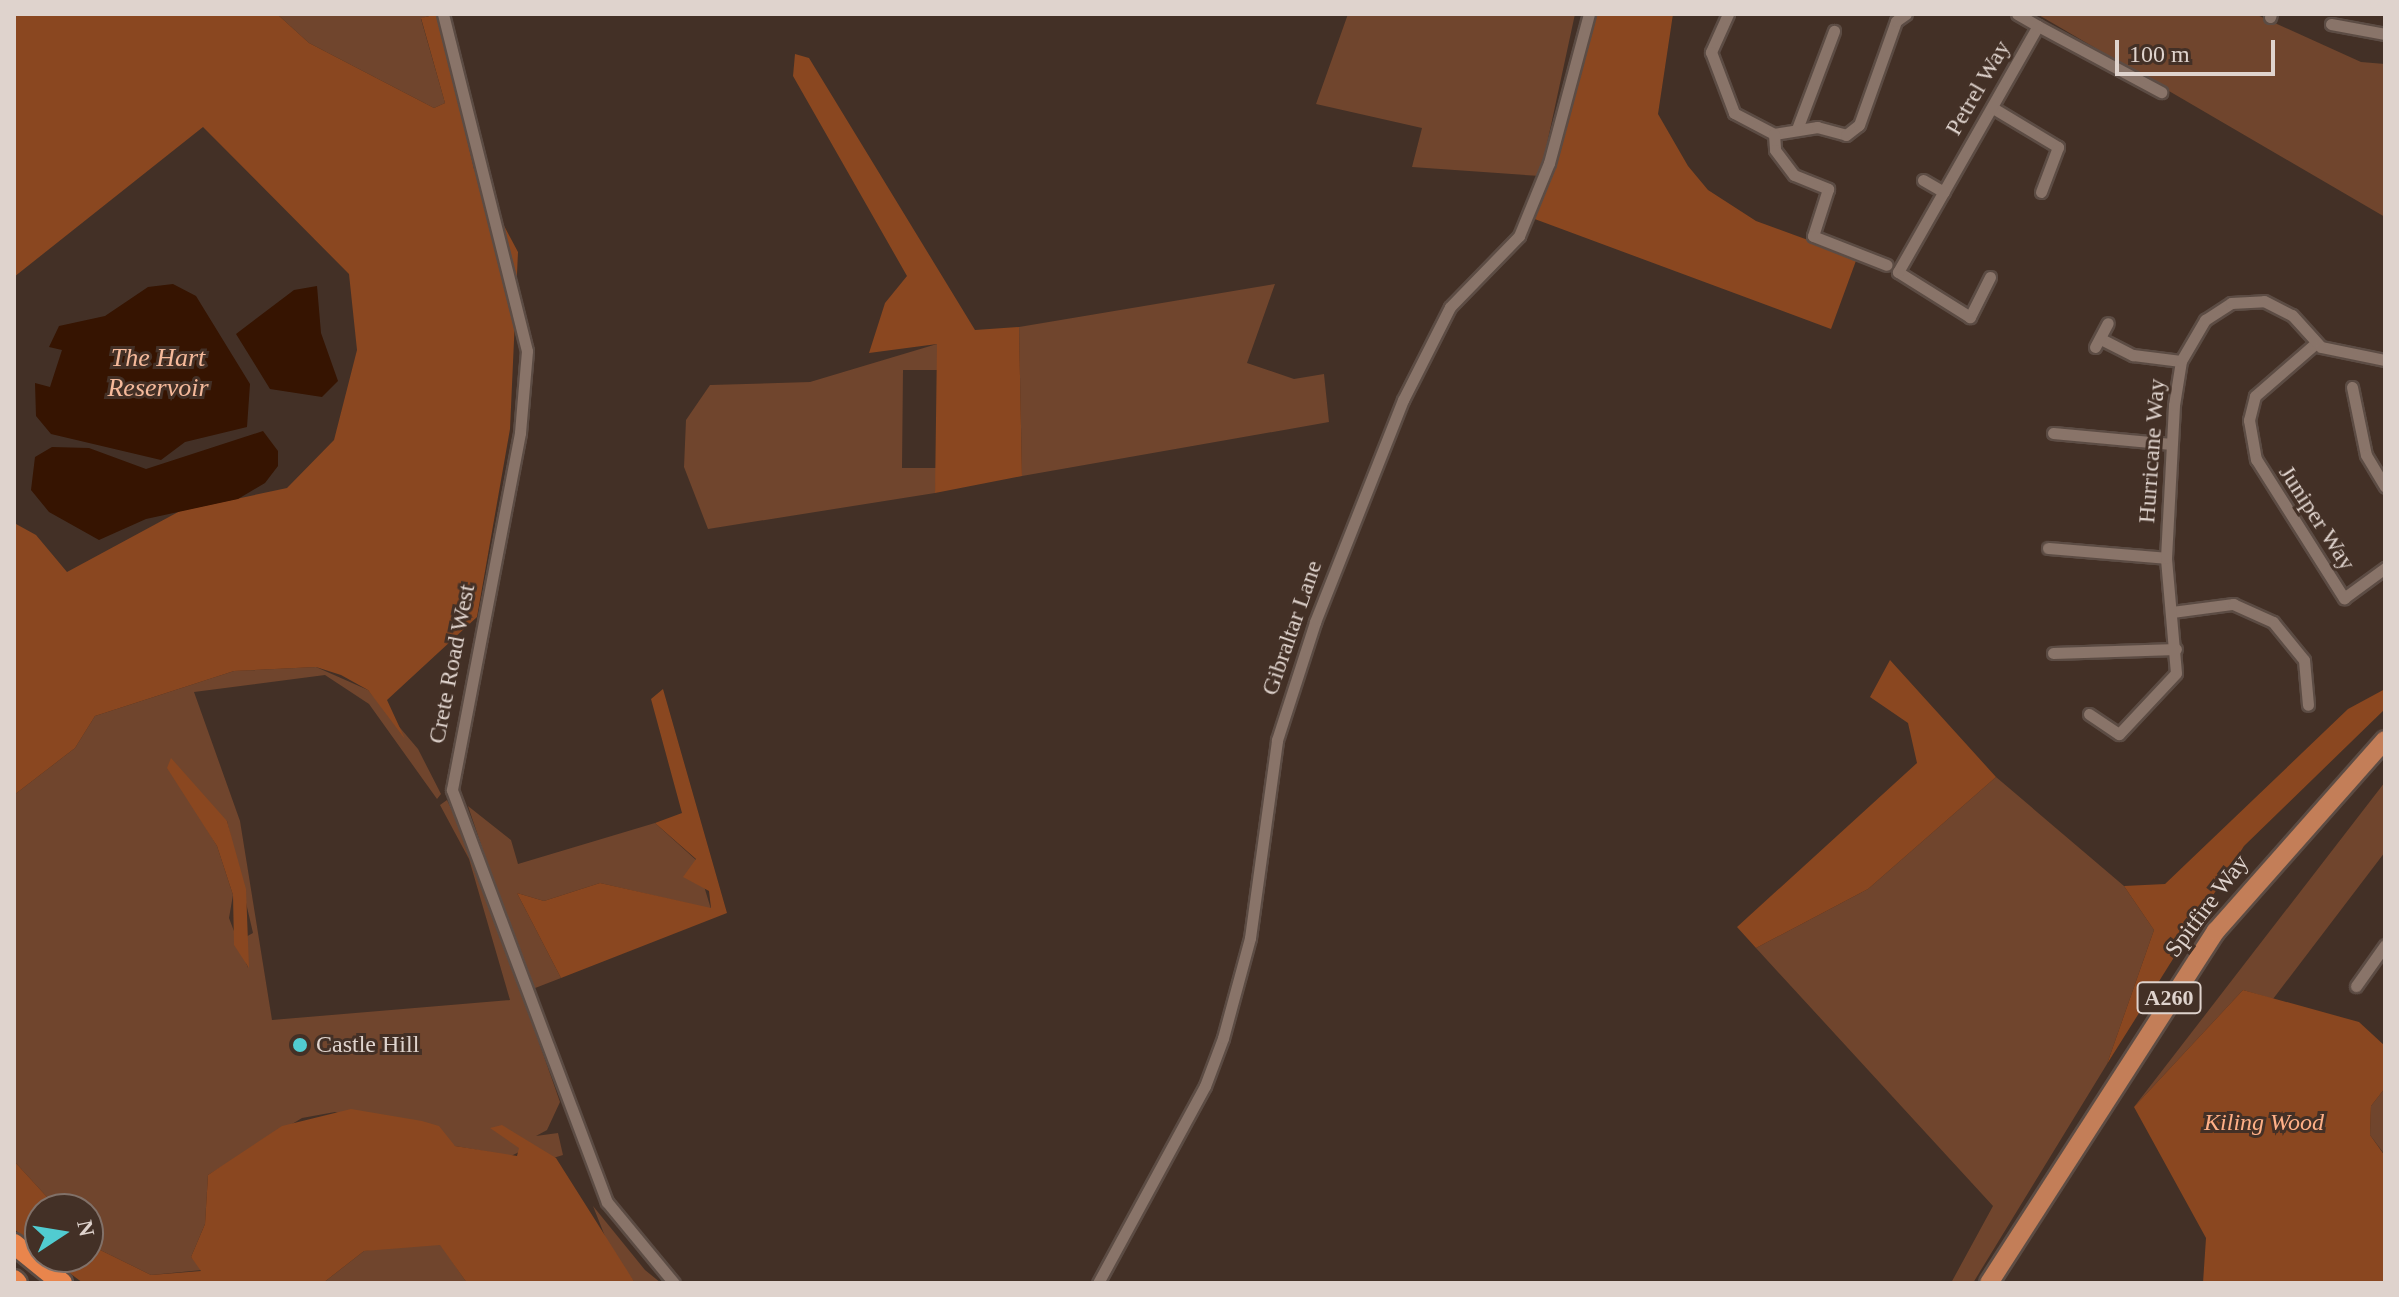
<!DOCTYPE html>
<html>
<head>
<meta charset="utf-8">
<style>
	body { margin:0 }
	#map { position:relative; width:2399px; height:1297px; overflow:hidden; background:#433026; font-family:Georgia,serif }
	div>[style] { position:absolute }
	.green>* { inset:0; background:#70452d }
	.forest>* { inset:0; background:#8a4720 }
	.water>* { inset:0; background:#361401 }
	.roads { filter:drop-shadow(2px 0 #5c4c44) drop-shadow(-2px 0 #5c4c44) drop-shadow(0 2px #5c4c44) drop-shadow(0 -2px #5c4c44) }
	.street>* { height:11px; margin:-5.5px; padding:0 5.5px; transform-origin:5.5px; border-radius:5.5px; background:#897469 }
	.primary>* { height:18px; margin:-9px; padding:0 9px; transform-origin:9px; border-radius:9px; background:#c37e58 }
	.highway>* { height:20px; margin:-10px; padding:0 10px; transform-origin:10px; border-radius:10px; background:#e9854c }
	.dots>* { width:22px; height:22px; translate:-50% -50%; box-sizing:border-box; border:4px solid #433026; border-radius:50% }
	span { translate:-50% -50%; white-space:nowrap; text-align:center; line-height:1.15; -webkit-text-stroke:6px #433026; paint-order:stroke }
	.shield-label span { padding:2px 6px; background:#433026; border:2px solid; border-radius:6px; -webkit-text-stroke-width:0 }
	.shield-label { font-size:22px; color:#dfd3cd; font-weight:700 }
	.street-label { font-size:24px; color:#dfd3cd }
	.poi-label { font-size:24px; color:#dfd3cd }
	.left { translate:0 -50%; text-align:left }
	.park-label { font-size:24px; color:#ffb087; font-style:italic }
	.water-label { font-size:26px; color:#f5b99a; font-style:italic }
	.frame { position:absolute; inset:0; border:16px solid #dfd3cd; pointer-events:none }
	.north { position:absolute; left:24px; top:1193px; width:80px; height:80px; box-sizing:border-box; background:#433026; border:2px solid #817169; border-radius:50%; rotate:78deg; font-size:22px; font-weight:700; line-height:32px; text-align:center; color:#dfd3cd }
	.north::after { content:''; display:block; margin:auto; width:28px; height:36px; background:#51ccd1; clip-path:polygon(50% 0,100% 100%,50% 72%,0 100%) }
	.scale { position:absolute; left:2115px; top:40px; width:160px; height:36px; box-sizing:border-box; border:4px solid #dfd3cd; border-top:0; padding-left:10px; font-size:24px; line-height:28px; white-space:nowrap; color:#dfd3cd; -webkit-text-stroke:6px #433026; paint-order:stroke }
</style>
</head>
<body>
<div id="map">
	<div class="green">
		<div style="clip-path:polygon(277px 14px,433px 14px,421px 19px,445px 103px,434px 108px,309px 43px)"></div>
		<div style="clip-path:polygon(1348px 14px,1575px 14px,1540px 176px,1412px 167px,1422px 128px,1316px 104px)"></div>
		<div style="clip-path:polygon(2037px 14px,2255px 14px,2361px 62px,2385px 64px,2385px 217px)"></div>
		<div style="clip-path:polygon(1275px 284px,1247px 363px,1294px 379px,1324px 374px,1329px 422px,1022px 476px,1019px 327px)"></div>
		<div style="clip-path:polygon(937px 344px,938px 370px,903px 370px,902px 468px,937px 468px,935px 493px,708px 529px,684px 467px,686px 420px,710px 385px,810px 382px)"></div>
		<div style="clip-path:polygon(evenodd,316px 667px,368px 690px,418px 749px,441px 794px,437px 799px,369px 704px,325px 675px,194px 692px,240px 821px,272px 1020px,510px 1000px,469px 859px,440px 805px,447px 800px,472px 851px,560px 1102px,547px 1130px,536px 1136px,558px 1133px,563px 1155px,550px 1159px,533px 1145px,511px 1156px,455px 1146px,335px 1112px,302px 1118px,208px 1175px,205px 1224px,191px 1257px,202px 1270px,151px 1275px,88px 1244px,88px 1209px,58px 1209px,14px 1161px,14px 795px,75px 748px,95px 716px,234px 671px,316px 667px,190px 801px,227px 821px,253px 933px,242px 939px,248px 968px,229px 918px,233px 895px,217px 846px,190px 801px)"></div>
		<div style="clip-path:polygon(1996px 777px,2124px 886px,2154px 930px,2107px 1064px,1973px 1283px,1951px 1283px,1993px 1206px,1756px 948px,1868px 889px)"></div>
		<div style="clip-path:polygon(2385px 782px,2385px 852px,2273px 999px,2243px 990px,2134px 1107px)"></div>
		<div style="clip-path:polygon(468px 806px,511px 840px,518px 864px,655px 823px,696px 860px,711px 909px,600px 883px,544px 901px,517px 893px,561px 978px,530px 990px)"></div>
		<div style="clip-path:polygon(2385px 1088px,2385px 1155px,2370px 1135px,2371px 1106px)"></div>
		<div style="clip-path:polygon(593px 1206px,645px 1270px,661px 1283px,635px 1283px,610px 1249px)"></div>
		<div style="clip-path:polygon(407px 1244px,441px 1245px,467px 1283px,323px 1283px,364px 1251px)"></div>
	</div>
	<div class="forest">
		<div style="clip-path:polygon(14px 14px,277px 14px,309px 43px,434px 108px,445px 103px,421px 18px,438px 14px,474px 169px,518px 252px,510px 429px,477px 617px,387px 700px,405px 739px,368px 690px,341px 675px,316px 667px,234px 671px,95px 716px,75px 748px,14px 795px,16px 524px,36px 535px,67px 572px,180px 511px,287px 488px,334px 440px,357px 350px,349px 274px,203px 127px,14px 277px)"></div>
		<div style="clip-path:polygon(1596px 14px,1673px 14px,1658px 114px,1688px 166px,1708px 190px,1756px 221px,1857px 258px,1831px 329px,1532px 218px)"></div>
		<div style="clip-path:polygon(795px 54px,809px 58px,975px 330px,1019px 327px,1022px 476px,935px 493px,937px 344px,869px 353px,885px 303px,907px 276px,793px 76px)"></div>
		<div style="clip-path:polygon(1890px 660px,1996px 777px,1868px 889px,1756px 948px,1737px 927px,1917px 763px,1908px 723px,1870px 697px)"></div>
		<div style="clip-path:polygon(663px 689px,727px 913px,561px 978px,517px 893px,544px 901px,600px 883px,711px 908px,709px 891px,683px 877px,696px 859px,655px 823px,682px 813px,651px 699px)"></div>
		<div style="clip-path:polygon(2385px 689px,2385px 709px,2244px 846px,2107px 1064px,2154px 930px,2124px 886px,2165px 884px,2348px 709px)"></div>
		<div style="clip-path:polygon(171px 758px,227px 821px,246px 889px,249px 968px,234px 945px,233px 895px,217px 846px,167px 768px)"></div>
		<div style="clip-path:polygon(2243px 990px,2359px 1022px,2385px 1046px,2385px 1088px,2371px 1106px,2370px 1135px,2385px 1156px,2385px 1283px,2203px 1283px,2206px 1238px,2134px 1107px)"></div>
		<div style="clip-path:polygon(351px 1109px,422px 1121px,439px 1126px,455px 1146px,517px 1156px,519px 1148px,490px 1128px,502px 1125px,556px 1158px,635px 1283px,467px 1283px,440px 1245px,364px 1251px,323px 1283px,83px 1283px,48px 1257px,88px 1257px,88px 1244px,151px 1275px,201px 1271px,191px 1257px,205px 1224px,208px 1175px,282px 1126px)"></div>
		<div style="clip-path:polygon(14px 1161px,58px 1209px,40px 1209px,40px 1251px,14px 1229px)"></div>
	</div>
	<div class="water">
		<div style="clip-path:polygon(173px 284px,196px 296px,250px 384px,247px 427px,185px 442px,161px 460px,51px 434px,36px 416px,35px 383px,50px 387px,62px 350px,49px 347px,59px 326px,105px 316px,148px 287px)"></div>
		<div style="clip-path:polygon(317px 286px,321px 333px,338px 381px,322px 397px,270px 389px,236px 334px,294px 290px)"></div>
		<div style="clip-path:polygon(263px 431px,278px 451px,278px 466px,265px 483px,238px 499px,146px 519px,99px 540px,49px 512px,31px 490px,35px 457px,52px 447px,89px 448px,146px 469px)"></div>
	</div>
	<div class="roads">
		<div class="street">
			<div style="left:443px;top:14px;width:347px;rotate:76deg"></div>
			<div style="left:527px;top:351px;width:82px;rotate:94.9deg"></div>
			<div style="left:520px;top:433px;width:363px;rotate:100.8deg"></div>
			<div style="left:452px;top:790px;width:440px;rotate:69.4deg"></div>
			<div style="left:607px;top:1202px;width:105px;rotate:50.4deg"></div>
			<div style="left:1728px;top:14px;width:42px;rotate:114.1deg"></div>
			<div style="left:1711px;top:52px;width:65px;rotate:69.3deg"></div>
			<div style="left:1734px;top:113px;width:45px;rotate:27.7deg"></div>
			<div style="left:1774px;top:134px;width:44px;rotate:-9.2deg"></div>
			<div style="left:1817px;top:127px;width:30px;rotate:15deg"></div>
			<div style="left:1846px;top:135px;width:16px;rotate:-38deg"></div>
			<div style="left:1859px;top:125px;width:110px;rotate:-70.4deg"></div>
			<div style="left:1896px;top:21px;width:12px;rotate:-35deg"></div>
			<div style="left:2270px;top:17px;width:3px;rotate:-72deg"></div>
			<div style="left:2331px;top:24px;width:55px;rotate:10.5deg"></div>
			<div style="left:2038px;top:26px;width:140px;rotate:28.2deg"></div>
			<div style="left:1993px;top:108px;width:76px;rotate:31deg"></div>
			<div style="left:2058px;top:147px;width:48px;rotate:110.7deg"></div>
			<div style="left:1797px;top:129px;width:105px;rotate:-69.3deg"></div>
			<div style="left:1774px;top:134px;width:16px;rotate:86deg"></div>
			<div style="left:1775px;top:150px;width:31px;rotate:53deg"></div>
			<div style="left:1794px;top:175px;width:37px;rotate:22deg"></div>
			<div style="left:1828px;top:189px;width:49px;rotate:107.7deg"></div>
			<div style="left:1813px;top:236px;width:79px;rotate:21.4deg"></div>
			<div style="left:1923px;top:180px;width:24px;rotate:30deg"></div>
			<div style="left:1990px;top:277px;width:45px;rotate:116.6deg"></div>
			<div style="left:1970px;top:317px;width:85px;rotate:-148deg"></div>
			<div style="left:1898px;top:272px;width:283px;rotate:-60.4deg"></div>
			<div style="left:2038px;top:26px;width:24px;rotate:-150deg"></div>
			<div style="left:2101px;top:339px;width:36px;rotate:27deg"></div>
			<div style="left:2133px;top:355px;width:48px;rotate:7.1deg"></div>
			<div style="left:2316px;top:343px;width:81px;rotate:139deg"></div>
			<div style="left:2255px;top:396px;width:25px;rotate:104deg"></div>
			<div style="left:2249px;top:420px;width:40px;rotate:80deg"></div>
			<div style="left:2256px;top:459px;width:165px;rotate:57.7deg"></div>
			<div style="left:2344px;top:598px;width:51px;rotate:-36.2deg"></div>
			<div style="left:2095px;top:347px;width:27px;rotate:-62deg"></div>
			<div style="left:2352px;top:387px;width:69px;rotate:78.4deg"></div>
			<div style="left:2366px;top:455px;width:37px;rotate:59deg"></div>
			<div style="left:2053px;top:433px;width:119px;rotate:5.3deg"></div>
			<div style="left:2048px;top:548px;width:118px;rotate:4.8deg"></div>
			<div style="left:2172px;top:612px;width:62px;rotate:-7.5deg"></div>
			<div style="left:2233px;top:604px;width:44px;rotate:24.2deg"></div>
			<div style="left:2273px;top:622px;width:49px;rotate:50.8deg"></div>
			<div style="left:2304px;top:660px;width:45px;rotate:84.9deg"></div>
			<div style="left:2053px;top:653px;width:123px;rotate:-1.9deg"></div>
			<div style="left:2089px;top:714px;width:36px;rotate:34deg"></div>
			<div style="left:2119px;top:734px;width:83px;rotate:-46.9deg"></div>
			<div style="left:2176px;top:673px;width:115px;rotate:-95deg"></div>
			<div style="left:2166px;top:558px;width:153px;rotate:-87deg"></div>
			<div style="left:2174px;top:405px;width:45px;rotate:-81deg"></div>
			<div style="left:2181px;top:361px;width:48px;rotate:-59.7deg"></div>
			<div style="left:2205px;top:320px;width:31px;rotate:-33deg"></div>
			<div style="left:2231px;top:303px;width:33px;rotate:-3deg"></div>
			<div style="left:2264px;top:301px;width:31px;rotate:27deg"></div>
			<div style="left:2292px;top:315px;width:43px;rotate:47.8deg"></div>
			<div style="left:2321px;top:347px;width:65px;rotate:11.5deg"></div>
			<div style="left:2356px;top:986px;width:50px;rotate:-54.7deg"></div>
			<div style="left:1098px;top:1283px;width:224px;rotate:-61.5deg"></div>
			<div style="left:1205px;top:1086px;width:51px;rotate:-69.4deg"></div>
			<div style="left:1223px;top:1038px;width:104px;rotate:-74.9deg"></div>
			<div style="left:1250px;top:938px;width:200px;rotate:-82.2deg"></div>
			<div style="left:1277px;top:740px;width:124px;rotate:-72.1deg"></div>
			<div style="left:1315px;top:622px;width:239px;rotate:-68.4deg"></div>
			<div style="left:1403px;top:400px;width:104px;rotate:-63.2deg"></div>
			<div style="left:1450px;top:307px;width:99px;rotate:-45.8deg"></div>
			<div style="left:1519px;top:236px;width:79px;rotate:-67.7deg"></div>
			<div style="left:1549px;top:163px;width:154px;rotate:-75deg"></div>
		</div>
		<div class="primary">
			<div style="left:1989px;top:1283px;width:419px;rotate:-57.2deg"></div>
			<div style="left:2216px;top:931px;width:255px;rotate:-48.5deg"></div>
		</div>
		<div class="highway">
			<div style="left:14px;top:1244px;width:62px;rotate:39.1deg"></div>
			<div style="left:14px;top:1280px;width:4px;rotate:45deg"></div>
		</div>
	</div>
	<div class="dots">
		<div style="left:300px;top:1045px;background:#51ccd1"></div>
	</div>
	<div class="shield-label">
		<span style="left:2169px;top:998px">A260</span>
	</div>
	<div class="street-label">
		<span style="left:1978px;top:88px;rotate:-60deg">Petrel Way</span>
		<span style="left:2152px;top:451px;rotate:-86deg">Hurricane Way</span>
		<span style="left:2317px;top:518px;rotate:57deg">Juniper Way</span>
		<span style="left:1292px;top:628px;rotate:-71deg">Gibraltar Lane</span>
		<span style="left:452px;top:664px;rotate:-79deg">Crete Road West</span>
		<span style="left:2207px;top:906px;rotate:-53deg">Spitfire Way</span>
	</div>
	<div class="poi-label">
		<span class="left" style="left:316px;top:1045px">Castle Hill</span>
	</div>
	<div class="park-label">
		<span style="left:2264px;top:1123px">Kiling Wood</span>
	</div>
	<div class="water-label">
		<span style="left:158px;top:373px">The Hart<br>Reservoir</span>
	</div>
	<div class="frame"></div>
	<div class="north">N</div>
	<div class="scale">100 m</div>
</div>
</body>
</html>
